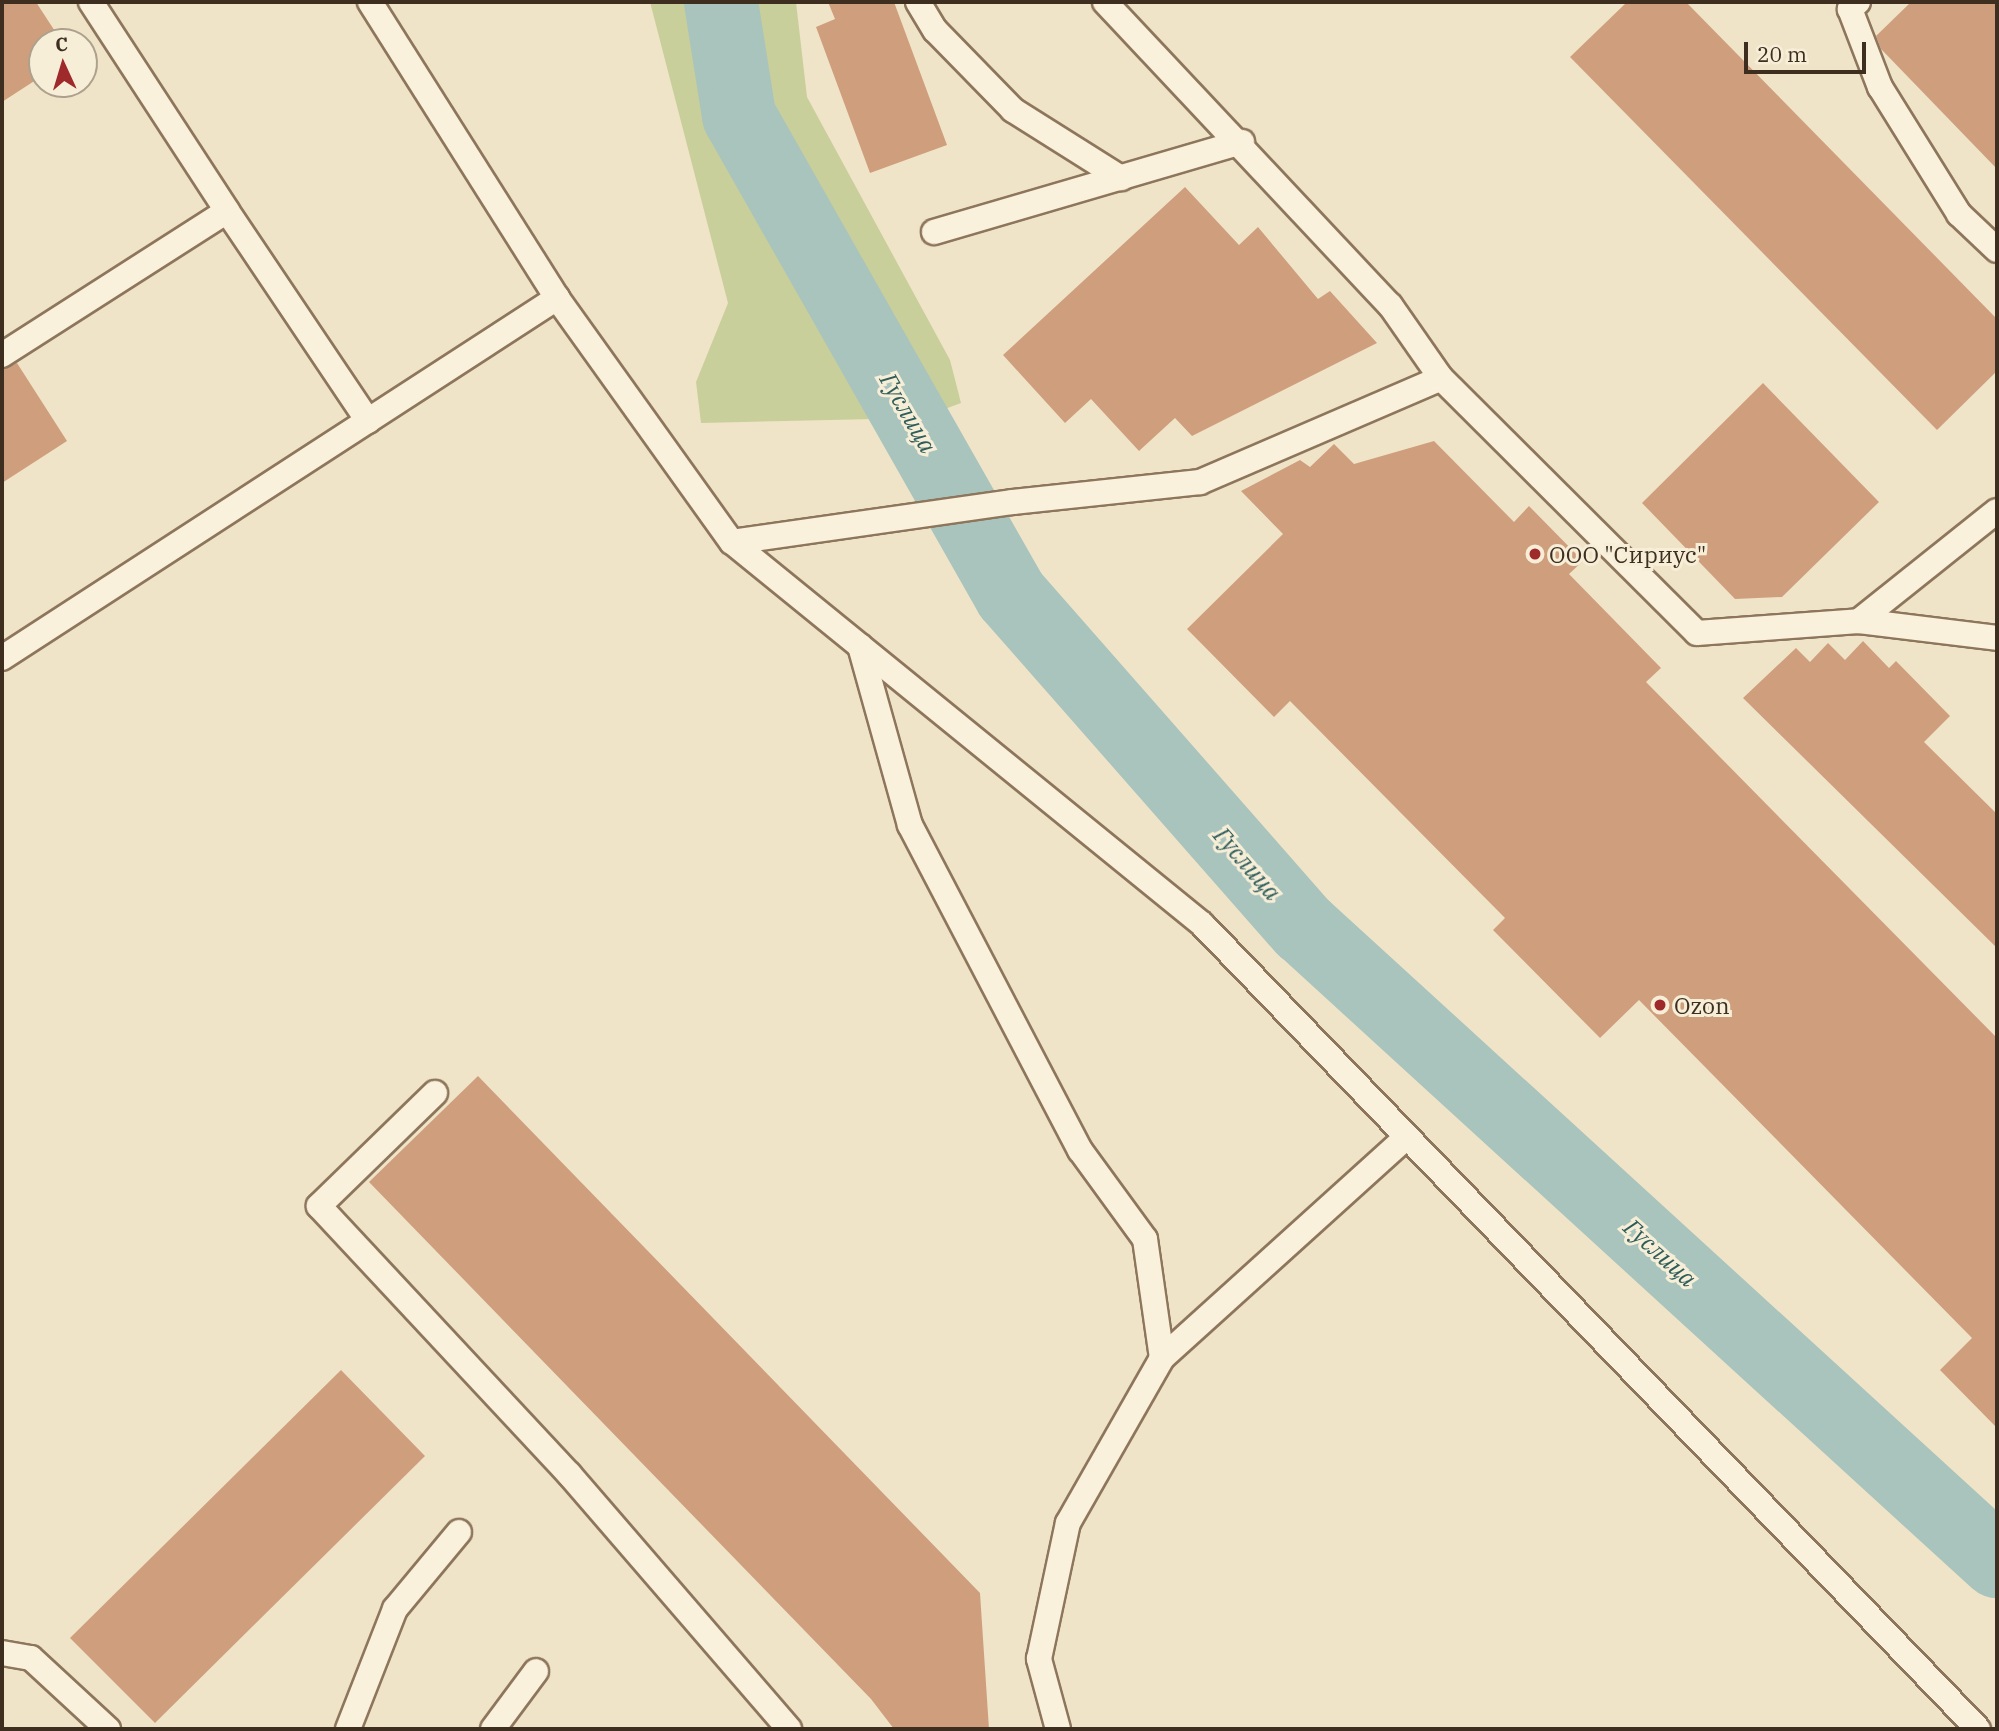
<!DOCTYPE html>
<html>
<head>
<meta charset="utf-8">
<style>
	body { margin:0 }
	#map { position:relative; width:1999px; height:1731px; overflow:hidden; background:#f0e4c8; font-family:"IBM Plex Serif",serif }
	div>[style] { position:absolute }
	.green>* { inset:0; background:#c9cf9b }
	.river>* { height:74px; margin:-37px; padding:0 37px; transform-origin:37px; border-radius:37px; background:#a9c4bc }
	.building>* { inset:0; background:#cf9f7d }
	.roads { filter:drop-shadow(2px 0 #8d765c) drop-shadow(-2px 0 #8d765c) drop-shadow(0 2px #8d765c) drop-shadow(0 -2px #8d765c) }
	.lane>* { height:24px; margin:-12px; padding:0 12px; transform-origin:12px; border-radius:12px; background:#faf1dc }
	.dots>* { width:19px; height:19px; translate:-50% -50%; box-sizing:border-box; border:4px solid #f7eed8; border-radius:50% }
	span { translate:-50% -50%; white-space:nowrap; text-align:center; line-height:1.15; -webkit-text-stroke:6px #f7eed8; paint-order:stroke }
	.poi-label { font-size:23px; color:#3d2e20 }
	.left { translate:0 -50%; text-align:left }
	.water-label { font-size:24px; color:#2f5d5a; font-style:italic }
	.frame { position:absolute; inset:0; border:4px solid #3d2e20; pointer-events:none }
	.north { position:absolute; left:28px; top:28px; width:70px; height:70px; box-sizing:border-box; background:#f7eed8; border:2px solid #ada18e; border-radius:50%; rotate:356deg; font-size:19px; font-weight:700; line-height:28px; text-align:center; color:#3d2e20 }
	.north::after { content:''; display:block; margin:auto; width:24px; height:32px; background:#9e2a2b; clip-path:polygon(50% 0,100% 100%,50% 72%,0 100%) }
	.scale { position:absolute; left:1744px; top:42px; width:122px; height:32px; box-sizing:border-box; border:4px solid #3d2e20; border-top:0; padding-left:9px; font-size:21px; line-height:24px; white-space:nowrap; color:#3d2e20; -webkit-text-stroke:5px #f7eed8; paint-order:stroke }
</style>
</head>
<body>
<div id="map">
	<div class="green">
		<div style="clip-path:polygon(650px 2px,796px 2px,807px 97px,950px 360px,961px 403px,921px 418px,701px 423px,696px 382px,728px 303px)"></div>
	</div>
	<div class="river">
		<div style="left:721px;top:2px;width:115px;rotate:81deg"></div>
		<div style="left:739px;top:116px;width:551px;rotate:60.41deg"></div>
		<div style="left:1011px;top:595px;width:444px;rotate:48.7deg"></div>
		<div style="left:1304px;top:928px;width:939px;rotate:42.41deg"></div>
	</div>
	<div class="building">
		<div style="clip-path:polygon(2px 2px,36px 2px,62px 42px,42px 42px,42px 76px,2px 102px)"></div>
		<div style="clip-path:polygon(828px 2px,894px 2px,947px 145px,870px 173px,816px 27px,835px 19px)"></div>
		<div style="clip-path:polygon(1627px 2px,1686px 2px,1997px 319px,1997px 371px,1937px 430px,1570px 57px)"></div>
		<div style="clip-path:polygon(1911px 2px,1997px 2px,1997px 169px,1881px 49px,1876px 36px)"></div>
		<div style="clip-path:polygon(1185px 187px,1239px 245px,1258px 227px,1318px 299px,1330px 291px,1377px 343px,1192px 436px,1175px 418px,1139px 451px,1091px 399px,1065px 423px,1003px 355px)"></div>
		<div style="clip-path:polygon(17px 363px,67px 441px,2px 483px,2px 370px)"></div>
		<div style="clip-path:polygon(1763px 383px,1879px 502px,1782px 597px,1735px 599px,1642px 503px)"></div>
		<div style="clip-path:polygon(1434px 441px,1514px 522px,1529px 506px,1583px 561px,1569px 574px,1661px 668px,1646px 682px,1997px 1038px,1997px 1428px,1940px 1370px,1972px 1338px,1639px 1000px,1600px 1038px,1493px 930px,1505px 918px,1290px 701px,1274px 717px,1187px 629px,1283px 534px,1241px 491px,1300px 460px,1310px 467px,1334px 444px,1354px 464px)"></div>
		<div style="clip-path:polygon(1863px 641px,1889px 668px,1896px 661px,1950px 716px,1924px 742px,1997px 814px,1997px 948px,1743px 698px,1796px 648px,1810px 662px,1828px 643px,1845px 660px)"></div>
		<div style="clip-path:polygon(478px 1076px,980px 1593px,989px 1729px,894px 1729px,871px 1699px,369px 1182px)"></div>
		<div style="clip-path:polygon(341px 1370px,425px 1456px,155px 1723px,70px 1638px)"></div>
	</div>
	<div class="roads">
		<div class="lane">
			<div style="left:91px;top:2px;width:249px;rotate:56.9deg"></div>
			<div style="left:370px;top:2px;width:350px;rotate:57.7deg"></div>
			<div style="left:557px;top:298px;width:300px;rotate:54.4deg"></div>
			<div style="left:732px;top:542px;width:284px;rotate:-8.1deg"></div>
			<div style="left:1013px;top:502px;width:188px;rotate:-6.1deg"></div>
			<div style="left:1200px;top:482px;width:262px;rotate:-23.3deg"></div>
			<div style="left:1441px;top:378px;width:361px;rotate:44.9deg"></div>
			<div style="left:1697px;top:633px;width:162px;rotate:-4.2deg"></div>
			<div style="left:1859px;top:621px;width:139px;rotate:7deg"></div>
			<div style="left:918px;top:2px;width:33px;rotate:59deg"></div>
			<div style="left:935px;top:30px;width:112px;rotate:45.7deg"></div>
			<div style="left:1013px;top:110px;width:128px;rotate:32.2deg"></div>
			<div style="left:1105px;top:2px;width:416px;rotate:46.8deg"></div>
			<div style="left:1390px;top:305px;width:89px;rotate:55.1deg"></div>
			<div style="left:1858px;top:2px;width:11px;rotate:139deg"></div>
			<div style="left:1850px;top:9px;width:84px;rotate:69deg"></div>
			<div style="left:1880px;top:87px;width:150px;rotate:58.1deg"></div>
			<div style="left:1959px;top:214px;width:52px;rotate:43.5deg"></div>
			<div style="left:934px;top:232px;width:321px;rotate:-16.3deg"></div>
			<div style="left:2px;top:355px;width:267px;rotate:-32.6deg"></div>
			<div style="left:227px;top:211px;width:253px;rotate:56.1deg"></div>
			<div style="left:732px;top:542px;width:606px;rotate:39.1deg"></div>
			<div style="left:1202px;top:924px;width:1118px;rotate:46.05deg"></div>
			<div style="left:1859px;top:621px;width:176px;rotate:-38.6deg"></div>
			<div style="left:860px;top:646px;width:186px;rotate:74.4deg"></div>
			<div style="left:910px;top:825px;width:367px;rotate:62.4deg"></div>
			<div style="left:1080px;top:1150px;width:110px;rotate:53.9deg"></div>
			<div style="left:1145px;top:1239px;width:120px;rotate:81.9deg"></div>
			<div style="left:2px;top:658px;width:662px;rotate:-32.97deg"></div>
			<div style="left:435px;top:1093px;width:162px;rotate:135.8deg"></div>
			<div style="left:319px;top:1206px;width:367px;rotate:47deg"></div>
			<div style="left:569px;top:1474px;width:337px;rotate:49.2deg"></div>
			<div style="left:2px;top:1653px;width:29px;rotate:10deg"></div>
			<div style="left:31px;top:1658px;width:105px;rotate:42.7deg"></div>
			<div style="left:348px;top:1729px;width:129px;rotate:-68.6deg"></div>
			<div style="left:395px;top:1609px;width:100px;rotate:-50.3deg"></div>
			<div style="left:493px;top:1729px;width:72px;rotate:-53.4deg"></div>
			<div style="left:1058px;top:1729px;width:73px;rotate:-105.2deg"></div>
			<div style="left:1039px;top:1659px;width:139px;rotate:-78deg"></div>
			<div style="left:1068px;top:1523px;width:190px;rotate:-60.3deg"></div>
			<div style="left:1162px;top:1358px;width:326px;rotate:-42.1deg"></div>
		</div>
	</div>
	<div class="dots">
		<div style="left:1535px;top:554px;background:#9e2a2b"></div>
		<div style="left:1660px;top:1005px;background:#9e2a2b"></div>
	</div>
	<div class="poi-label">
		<span class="left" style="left:1549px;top:554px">ООО "Сириус"</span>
		<span class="left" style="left:1674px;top:1005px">Ozon</span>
	</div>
	<div class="water-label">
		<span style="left:908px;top:413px;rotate:60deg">Гуслица</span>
		<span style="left:1247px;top:864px;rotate:49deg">Гуслица</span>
		<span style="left:1660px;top:1253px;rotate:42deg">Гуслица</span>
	</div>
	<div class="frame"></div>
	<div class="north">С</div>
	<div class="scale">20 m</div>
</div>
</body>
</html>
